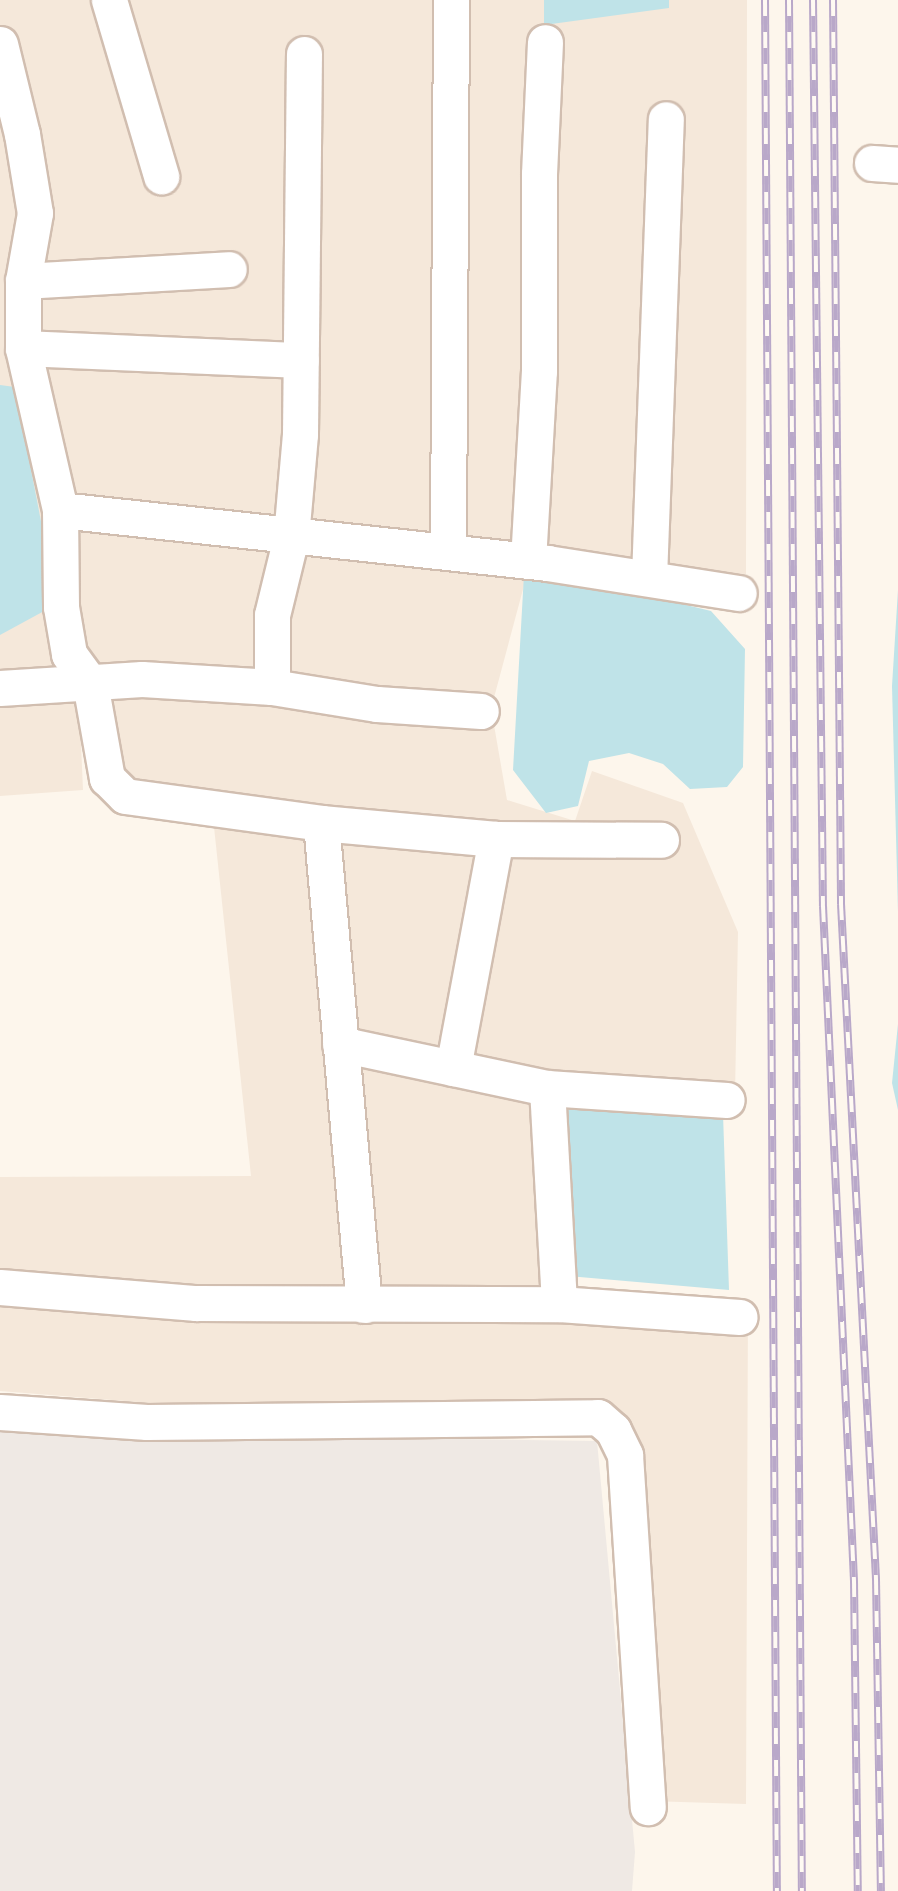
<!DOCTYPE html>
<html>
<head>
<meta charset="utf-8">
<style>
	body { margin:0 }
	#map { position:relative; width:898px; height:1891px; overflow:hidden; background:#fdf6ec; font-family:Signika,sans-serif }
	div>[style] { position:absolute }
	.residential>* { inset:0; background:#f5e8da }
	.industrial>* { inset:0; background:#efe9e4 }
	.water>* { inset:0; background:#bfe3e8 }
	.roads { filter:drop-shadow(2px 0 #d1beb0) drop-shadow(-2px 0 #d1beb0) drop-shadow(0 2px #d1beb0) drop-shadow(0 -2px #d1beb0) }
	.minor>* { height:35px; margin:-17.5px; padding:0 17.5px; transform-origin:17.5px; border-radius:17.5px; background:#fff }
	.rail>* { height:8px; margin-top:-4px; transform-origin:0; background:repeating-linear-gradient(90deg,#fffaf3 0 16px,#b9a8c9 0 32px); box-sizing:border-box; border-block:2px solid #b9a8c9 }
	span { translate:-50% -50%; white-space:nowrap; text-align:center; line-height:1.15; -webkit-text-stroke:7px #fffaf3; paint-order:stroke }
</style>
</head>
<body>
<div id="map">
	<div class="residential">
		<div style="clip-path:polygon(0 0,747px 0,746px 574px,529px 567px,488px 720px,0 678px)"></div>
		<div style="clip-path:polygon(103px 689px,494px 725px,507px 800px,575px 821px,592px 771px,683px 803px,738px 932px,735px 1095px,548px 1287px,748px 1305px,746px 1804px,648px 1801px,629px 1419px,338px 1418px,0 1391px,0 1177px,251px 1176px,212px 808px,88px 773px)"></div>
		<div style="clip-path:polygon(79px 698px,83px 790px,0 796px,0 702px)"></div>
	</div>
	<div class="industrial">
		<div style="clip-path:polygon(0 1424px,124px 1434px,597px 1441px,635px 1852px,632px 1891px,0 1891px)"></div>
	</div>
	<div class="water">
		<div style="clip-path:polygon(544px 0,669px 0,669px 8px,544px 25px)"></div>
		<div style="clip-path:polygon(0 385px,15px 387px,57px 604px,0 635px)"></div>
		<div style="clip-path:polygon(524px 574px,592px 582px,711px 611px,745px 649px,743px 767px,727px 787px,690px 789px,663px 764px,629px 753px,589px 761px,578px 806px,546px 813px,513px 770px)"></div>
		<div style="clip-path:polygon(898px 590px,898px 912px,892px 686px)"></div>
		<div style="clip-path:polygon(898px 1024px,898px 1110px,892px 1083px)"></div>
		<div style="clip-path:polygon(563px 1106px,723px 1114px,729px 1290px,568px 1276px)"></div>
	</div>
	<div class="roads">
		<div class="minor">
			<div style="left:109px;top:0;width:184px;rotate:73.5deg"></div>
			<div style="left:0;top:44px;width:93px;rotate:76.3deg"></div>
			<div style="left:22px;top:134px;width:80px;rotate:80.7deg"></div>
			<div style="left:35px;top:213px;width:69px;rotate:100deg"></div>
			<div style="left:23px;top:281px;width:67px;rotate:90deg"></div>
			<div style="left:23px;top:348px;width:166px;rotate:77.1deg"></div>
			<div style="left:60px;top:510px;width:97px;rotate:89.4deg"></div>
			<div style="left:61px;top:607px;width:48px;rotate:80.3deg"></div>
			<div style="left:69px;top:654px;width:36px;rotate:54deg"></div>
			<div style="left:90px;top:683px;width:97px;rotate:79.9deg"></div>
			<div style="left:107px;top:778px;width:25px;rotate:45deg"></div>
			<div style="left:125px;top:796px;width:198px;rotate:7.8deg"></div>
			<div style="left:321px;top:823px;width:176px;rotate:5.2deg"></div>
			<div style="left:496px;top:839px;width:165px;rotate:0.3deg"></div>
			<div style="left:872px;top:163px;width:26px;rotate:4deg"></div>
			<div style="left:23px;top:281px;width:206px;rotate:-3.3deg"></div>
			<div style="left:23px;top:348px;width:278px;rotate:2.5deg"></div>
			<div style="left:60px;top:510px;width:490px;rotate:6.2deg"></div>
			<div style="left:547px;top:563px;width:194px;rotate:8.9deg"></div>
			<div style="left:448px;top:550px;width:550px;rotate:-89.69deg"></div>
			<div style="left:528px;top:561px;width:190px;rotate:-86.7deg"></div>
			<div style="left:539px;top:371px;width:197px;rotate:-90deg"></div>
			<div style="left:539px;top:174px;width:132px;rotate:-87.4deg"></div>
			<div style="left:649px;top:578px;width:459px;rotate:-87.9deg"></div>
			<div style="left:272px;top:687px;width:72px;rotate:-90deg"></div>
			<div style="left:272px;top:615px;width:80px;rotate:-76.3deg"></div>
			<div style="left:291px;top:537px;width:103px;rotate:-85deg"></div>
			<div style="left:300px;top:434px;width:380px;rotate:-89.4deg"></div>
			<div style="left:0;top:688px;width:142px;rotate:-3.6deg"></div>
			<div style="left:142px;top:679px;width:130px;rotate:3.5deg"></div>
			<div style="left:272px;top:687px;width:106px;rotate:9.2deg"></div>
			<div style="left:377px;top:704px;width:104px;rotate:3.9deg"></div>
			<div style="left:321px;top:823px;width:484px;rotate:84.9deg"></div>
			<div style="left:340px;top:1044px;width:212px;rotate:12deg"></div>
			<div style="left:547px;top:1088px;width:180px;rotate:3.8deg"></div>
			<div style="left:453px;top:1068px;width:233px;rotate:-79.4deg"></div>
			<div style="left:547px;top:1088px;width:216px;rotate:86.8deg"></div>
			<div style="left:0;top:1287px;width:197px;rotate:4.7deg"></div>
			<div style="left:196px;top:1303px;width:363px;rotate:0.2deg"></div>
			<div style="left:559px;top:1304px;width:181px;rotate:4.1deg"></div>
			<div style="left:0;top:1412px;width:147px;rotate:3.9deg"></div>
			<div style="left:147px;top:1422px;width:451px;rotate:-0.6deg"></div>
			<div style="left:598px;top:1417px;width:20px;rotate:41deg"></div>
			<div style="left:613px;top:1430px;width:28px;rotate:64deg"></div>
			<div style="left:625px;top:1455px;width:353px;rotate:86.3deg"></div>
		</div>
	</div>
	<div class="rail">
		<div style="left:765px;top:0;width:1891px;rotate:89.64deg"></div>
		<div style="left:789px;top:0;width:1891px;rotate:89.61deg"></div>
		<div style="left:813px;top:0;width:906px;rotate:89.37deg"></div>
		<div style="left:823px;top:906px;width:676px;rotate:87.37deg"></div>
		<div style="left:854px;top:1581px;width:310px;rotate:89.3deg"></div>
		<div style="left:833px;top:0;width:904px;rotate:89.49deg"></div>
		<div style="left:841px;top:904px;width:676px;rotate:87.03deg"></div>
		<div style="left:876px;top:1579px;width:312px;rotate:89.1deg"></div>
	</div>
</div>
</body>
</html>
